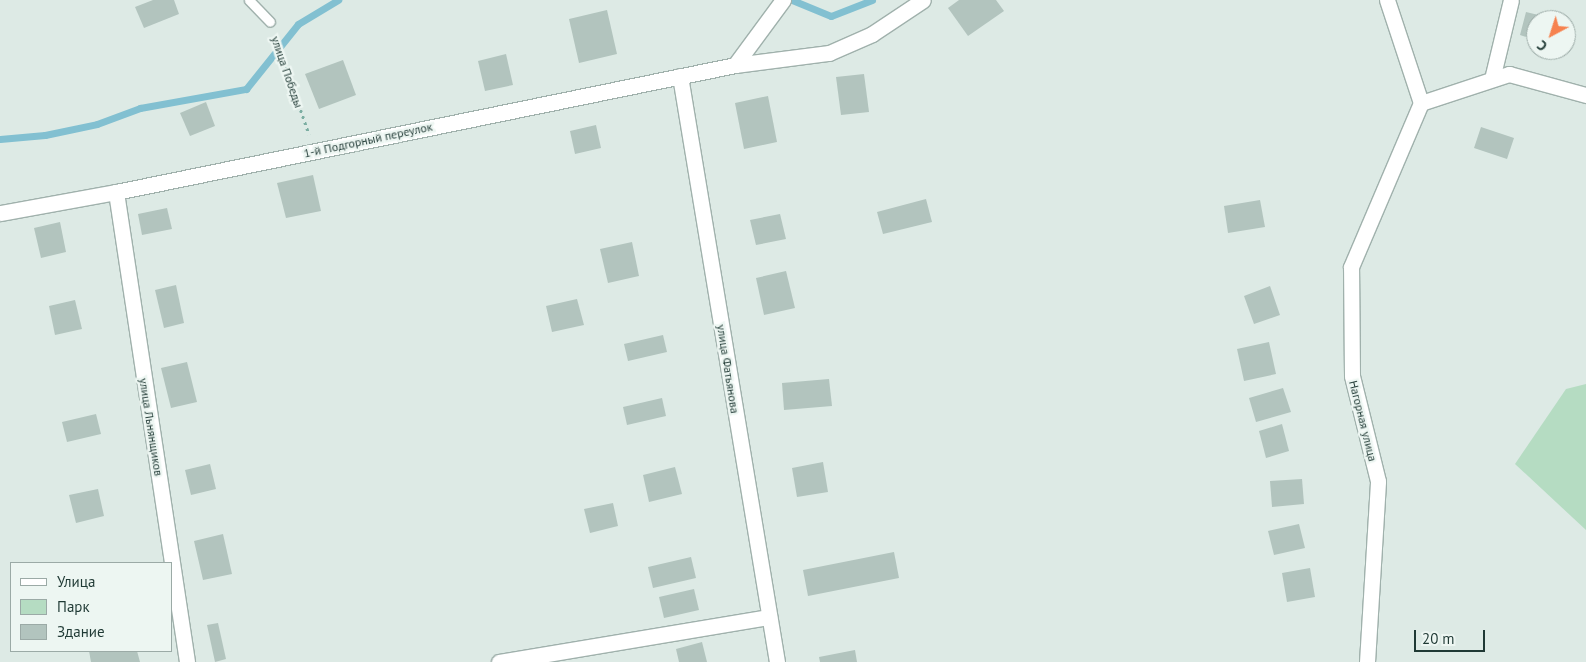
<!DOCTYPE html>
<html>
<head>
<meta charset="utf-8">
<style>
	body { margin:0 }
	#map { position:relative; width:1586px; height:662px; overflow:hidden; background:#ddeae5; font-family:"PT Sans",sans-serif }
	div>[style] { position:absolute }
	.green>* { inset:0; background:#b5dcc2 }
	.stream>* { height:7px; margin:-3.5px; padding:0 3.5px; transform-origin:3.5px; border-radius:3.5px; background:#82c0d1 }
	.building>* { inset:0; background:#b2c4be }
	.path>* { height:3px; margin-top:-1.5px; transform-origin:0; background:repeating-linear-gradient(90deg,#7caea2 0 2.5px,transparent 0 6.5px) }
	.roads { filter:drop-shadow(1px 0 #a0b1ac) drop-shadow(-1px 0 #a0b1ac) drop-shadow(0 1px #a0b1ac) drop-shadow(0 -1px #a0b1ac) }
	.lane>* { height:9px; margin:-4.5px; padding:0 4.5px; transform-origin:4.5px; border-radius:4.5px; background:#fff }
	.street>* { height:15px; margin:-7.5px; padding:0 7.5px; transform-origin:7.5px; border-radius:7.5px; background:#fff }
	span { translate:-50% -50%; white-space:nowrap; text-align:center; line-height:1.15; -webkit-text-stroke:4.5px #edf6f2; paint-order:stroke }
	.street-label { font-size:12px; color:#1f3934 }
	.legend { position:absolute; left:10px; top:562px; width:162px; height:90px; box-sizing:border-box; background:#edf6f2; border:1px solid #9baaa6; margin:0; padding:6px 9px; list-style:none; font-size:15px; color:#1f3934 }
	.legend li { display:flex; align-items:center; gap:10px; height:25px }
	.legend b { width:25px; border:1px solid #9baaa6 }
	.north { position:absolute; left:1526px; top:10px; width:50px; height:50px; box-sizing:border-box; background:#edf6f2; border:1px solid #9baaa6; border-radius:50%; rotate:220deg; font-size:14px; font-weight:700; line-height:20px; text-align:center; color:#1f3934 }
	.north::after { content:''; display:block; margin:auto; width:18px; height:22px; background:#f6824f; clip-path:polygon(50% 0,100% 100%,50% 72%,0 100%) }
	.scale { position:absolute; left:1414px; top:630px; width:71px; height:22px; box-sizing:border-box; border:2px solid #1f3934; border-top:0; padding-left:6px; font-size:15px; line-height:18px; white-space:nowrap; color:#1f3934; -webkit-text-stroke:4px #edf6f2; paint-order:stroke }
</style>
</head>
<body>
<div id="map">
	<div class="green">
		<div style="clip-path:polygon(1586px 384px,1586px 530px,1515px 464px,1566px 389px)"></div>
	</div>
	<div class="stream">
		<div style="left:792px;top:0;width:42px;rotate:22.3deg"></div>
		<div style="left:831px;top:16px;width:44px;rotate:-21.3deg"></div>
		<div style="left:0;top:139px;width:45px;rotate:-5.1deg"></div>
		<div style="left:45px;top:135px;width:53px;rotate:-11.9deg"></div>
		<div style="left:97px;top:124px;width:46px;rotate:-20.4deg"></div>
		<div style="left:140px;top:108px;width:108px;rotate:-10.2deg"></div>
		<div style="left:246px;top:89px;width:83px;rotate:-51.3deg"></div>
		<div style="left:298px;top:24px;width:47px;rotate:-31deg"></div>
	</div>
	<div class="building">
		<div style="clip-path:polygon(153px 0,174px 0,179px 14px,144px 28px,135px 7px)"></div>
		<div style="clip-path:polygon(959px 0,996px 0,1004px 11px,968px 36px,948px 8px)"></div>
		<div style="clip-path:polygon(607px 10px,617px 54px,579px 63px,569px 19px)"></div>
		<div style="clip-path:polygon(1526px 12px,1555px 19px,1555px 20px,1536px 20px,1536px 40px,1520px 35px)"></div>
		<div style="clip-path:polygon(506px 54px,513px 85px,485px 91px,478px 61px)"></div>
		<div style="clip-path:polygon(343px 60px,356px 95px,319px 109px,305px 74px)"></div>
		<div style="clip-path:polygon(864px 74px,869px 112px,841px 115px,836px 77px)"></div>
		<div style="clip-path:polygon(768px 96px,777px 142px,744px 149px,735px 103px)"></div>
		<div style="clip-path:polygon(206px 102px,215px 126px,190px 136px,180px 113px)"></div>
		<div style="clip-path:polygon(596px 125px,601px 148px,575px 154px,570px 131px)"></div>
		<div style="clip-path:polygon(1481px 127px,1514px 138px,1507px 159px,1474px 148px)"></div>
		<div style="clip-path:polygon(313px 175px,321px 211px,286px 218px,277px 183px)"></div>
		<div style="clip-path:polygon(926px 199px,932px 222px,883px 234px,877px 212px)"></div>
		<div style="clip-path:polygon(1260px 200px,1265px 227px,1228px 233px,1224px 206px)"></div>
		<div style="clip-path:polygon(167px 208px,172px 229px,142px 235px,138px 214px)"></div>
		<div style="clip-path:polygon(780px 214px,786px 239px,756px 245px,750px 220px)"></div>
		<div style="clip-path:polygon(60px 222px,66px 252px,41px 258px,34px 228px)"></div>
		<div style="clip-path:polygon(632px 242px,639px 276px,608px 283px,600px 249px)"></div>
		<div style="clip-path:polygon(786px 271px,795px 308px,764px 315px,756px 278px)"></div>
		<div style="clip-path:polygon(176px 285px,184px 323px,164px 328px,155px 290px)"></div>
		<div style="clip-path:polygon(1270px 286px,1280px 315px,1254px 324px,1244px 296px)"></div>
		<div style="clip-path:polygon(577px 299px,584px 325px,552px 332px,546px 306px)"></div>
		<div style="clip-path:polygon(75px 300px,82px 329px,55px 335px,49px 306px)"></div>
		<div style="clip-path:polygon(663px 335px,667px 352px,628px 361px,624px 344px)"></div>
		<div style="clip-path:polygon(1269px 342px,1276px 374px,1244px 381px,1237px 349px)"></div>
		<div style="clip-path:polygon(187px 362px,197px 402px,171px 408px,161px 368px)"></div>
		<div style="clip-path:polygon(829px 379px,832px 406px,784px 410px,782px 383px)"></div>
		<div style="clip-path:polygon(1283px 388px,1291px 412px,1256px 422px,1249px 398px)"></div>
		<div style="clip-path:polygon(662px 398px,666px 416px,627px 425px,623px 407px)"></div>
		<div style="clip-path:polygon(96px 414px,101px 434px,67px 442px,62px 422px)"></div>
		<div style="clip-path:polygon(1282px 424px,1289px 451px,1266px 458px,1259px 431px)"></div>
		<div style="clip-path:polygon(823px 462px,828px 492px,797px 497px,792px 468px)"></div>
		<div style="clip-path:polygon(210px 464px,216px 489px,191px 495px,185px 470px)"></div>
		<div style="clip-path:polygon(675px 467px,682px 494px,649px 502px,643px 475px)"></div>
		<div style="clip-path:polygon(1302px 479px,1304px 504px,1272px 507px,1270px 481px)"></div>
		<div style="clip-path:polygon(98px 489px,104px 516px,76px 523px,69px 495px)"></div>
		<div style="clip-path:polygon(613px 503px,618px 526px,590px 533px,584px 509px)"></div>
		<div style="clip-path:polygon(1299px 524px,1305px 548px,1274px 555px,1268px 531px)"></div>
		<div style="clip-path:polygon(223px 534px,232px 574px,203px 580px,194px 541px)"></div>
		<div style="clip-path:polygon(894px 552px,899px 578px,808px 596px,803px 570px)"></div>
		<div style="clip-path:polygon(691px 557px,696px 578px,653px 588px,648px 567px)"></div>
		<div style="clip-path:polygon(1310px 568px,1315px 597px,1287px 602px,1282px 573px)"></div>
		<div style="clip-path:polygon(694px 589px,699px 610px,664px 618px,659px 597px)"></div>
		<div style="clip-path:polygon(218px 623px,226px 659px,215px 662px,207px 625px)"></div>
		<div style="clip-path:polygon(702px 642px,707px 662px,679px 662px,676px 649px)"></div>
		<div style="clip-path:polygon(855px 650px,857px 662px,820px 662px,819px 657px)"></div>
		<div style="clip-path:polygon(89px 651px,137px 651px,140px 662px,91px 662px)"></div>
	</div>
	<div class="path">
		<div style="left:275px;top:36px;width:104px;rotate:70.9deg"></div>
	</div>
	<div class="roads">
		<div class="lane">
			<div style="left:249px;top:0;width:30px;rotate:46deg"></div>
		</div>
		<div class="street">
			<div style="left:1387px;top:0;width:108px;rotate:71.7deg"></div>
			<div style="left:735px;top:65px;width:81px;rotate:-53.6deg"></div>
			<div style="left:680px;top:76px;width:594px;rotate:80.6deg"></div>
			<div style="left:1492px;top:79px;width:81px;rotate:-76.5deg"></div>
			<div style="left:1421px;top:103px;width:93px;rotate:-18.2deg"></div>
			<div style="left:1509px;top:74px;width:80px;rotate:15.3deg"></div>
			<div style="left:116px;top:192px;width:475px;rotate:81.4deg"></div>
			<div style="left:0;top:213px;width:118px;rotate:-10.3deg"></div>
			<div style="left:116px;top:192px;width:632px;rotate:-11.59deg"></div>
			<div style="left:735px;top:65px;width:95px;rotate:-7.3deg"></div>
			<div style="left:829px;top:53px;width:47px;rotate:-23.8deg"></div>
			<div style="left:872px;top:34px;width:61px;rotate:-33.7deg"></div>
			<div style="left:499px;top:662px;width:274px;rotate:-9.5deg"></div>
			<div style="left:1367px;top:662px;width:181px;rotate:-86.5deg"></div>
			<div style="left:1378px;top:481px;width:108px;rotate:-103.9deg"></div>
			<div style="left:1352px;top:376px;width:109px;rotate:-90.5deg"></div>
			<div style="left:1351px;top:267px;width:178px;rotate:-66.9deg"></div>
		</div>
	</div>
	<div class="street-label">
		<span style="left:287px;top:72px;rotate:71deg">улица Победы</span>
		<span style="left:368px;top:140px;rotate:-12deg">1-й Подгорный переулок</span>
		<span style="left:728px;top:369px;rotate:81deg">улица Фатьянова</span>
		<span style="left:1363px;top:421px;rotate:76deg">Нагорная улица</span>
		<span style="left:151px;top:427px;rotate:81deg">улица Льнянщиков</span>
	</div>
	<ul class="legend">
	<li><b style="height:6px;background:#fff"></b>Улица</li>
	<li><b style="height:14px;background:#b5dcc2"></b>Парк</li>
	<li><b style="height:14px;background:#b2c4be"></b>Здание</li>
	</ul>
	<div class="north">С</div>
	<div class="scale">20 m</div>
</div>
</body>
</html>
